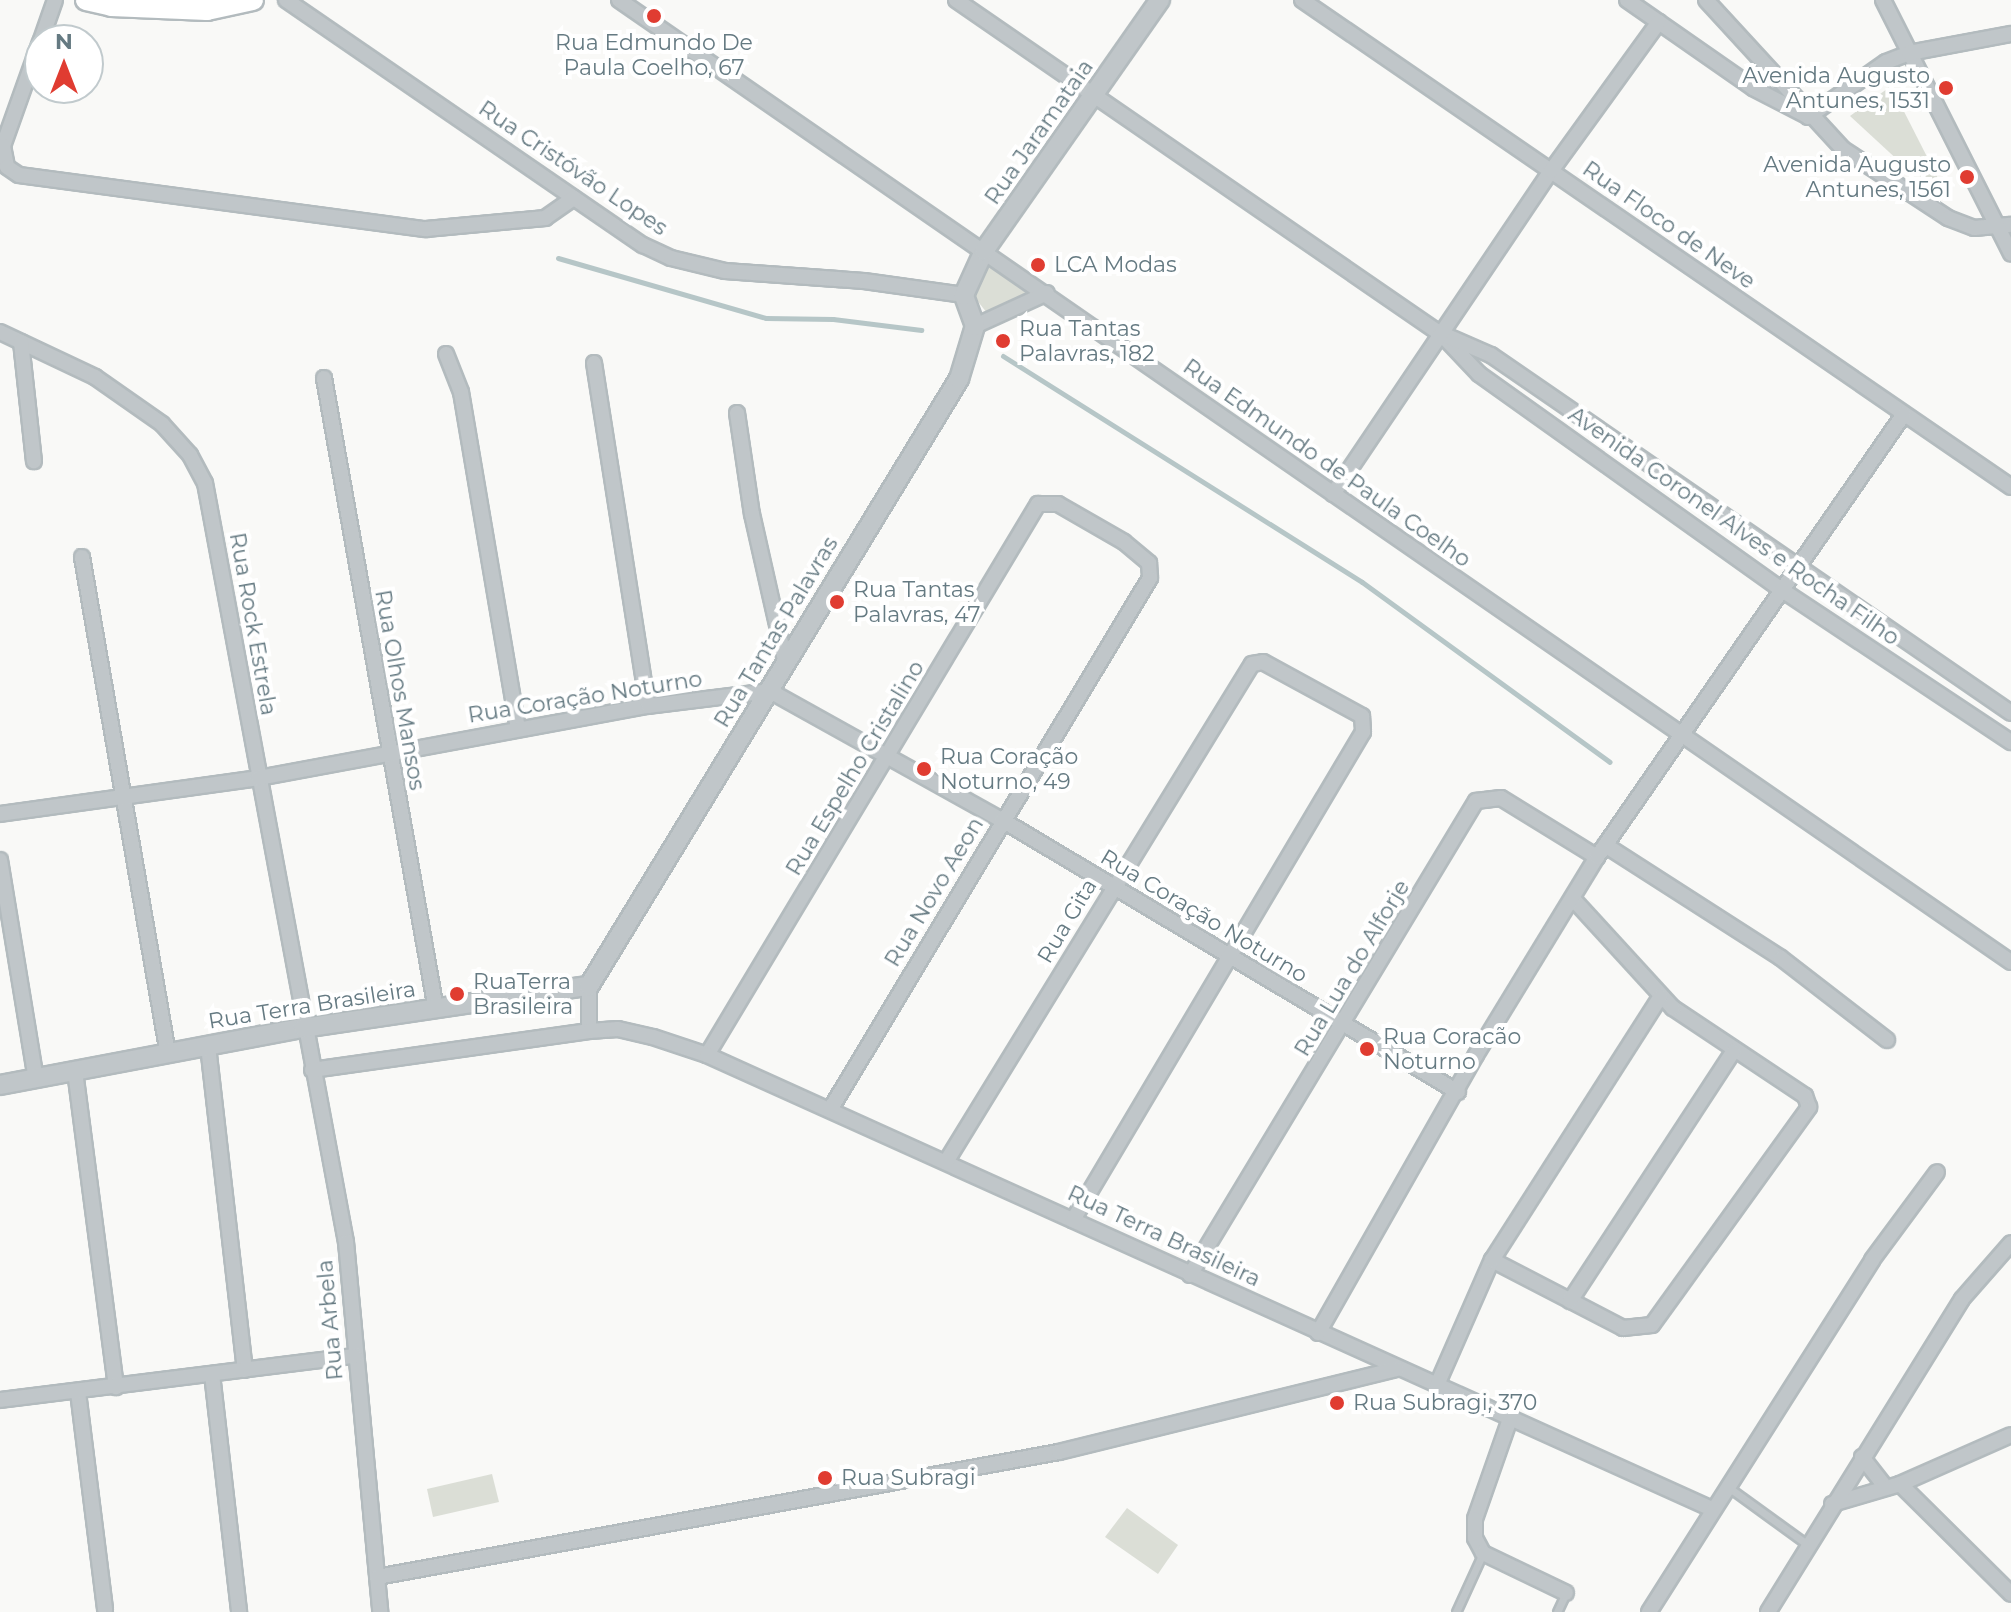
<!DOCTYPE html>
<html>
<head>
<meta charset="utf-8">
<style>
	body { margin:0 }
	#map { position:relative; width:2011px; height:1612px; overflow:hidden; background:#f9f9f7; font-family:Montserrat,sans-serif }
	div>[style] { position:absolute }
	.green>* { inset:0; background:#dbded6 }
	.stream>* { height:5px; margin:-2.5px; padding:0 2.5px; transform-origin:2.5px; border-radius:2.5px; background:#b6c6c7 }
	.roads { filter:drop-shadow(2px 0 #b3bbbe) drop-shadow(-2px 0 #b3bbbe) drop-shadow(0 2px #b3bbbe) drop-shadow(0 -2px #b3bbbe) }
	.service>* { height:7px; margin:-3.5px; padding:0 3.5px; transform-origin:3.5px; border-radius:3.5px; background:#c0c6c9 }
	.minor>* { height:14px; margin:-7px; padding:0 7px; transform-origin:7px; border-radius:7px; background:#c0c6c9 }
	.tertiary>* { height:18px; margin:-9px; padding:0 9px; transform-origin:9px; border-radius:9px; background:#c0c6c9 }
	.secondary>* { height:20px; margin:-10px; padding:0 10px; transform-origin:10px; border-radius:10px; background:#fff }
	.dots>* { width:22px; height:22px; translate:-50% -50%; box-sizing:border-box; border:4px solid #fff; border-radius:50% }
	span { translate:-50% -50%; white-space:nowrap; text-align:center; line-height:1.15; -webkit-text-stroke:8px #fff; paint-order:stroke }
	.poi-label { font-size:22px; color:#657a82 }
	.right { translate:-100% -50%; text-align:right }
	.left { translate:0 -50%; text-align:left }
	.street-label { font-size:22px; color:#657a82 }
	.north { position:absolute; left:24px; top:24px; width:80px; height:80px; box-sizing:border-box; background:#fff; border:2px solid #c1cacd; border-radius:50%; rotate:0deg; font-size:22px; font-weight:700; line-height:32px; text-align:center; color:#657a82 }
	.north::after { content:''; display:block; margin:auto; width:28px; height:36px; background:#e03c31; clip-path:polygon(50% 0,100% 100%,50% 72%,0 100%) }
</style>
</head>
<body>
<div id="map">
	<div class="green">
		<div style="clip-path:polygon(1891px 86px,1946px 194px,1902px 164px,1850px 116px)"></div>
		<div style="clip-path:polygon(990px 264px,1030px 292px,987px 313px,972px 294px)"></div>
		<div style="clip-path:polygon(492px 1474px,499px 1502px,433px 1517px,427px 1489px)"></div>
		<div style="clip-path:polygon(1127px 1508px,1178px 1545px,1158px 1574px,1105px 1537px)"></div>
	</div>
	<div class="stream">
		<div style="left:558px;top:258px;width:216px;rotate:16.1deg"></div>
		<div style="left:766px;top:318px;width:67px;rotate:0.9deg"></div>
		<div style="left:833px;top:319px;width:89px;rotate:7.1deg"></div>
		<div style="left:1003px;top:356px;width:424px;rotate:32.2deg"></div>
		<div style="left:1362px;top:582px;width:306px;rotate:36deg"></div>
	</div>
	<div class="roads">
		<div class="service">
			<div style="left:1728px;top:1487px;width:99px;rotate:35.9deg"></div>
			<div style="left:1456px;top:1612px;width:65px;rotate:-65.4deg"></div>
			<div style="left:1557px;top:1612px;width:21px;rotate:-65deg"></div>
		</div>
		<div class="minor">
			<div style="left:286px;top:0;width:433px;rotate:34.5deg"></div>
			<div style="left:643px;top:245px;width:31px;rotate:25deg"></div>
			<div style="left:671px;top:258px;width:56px;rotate:13.5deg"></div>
			<div style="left:725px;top:271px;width:139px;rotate:4.1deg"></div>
			<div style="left:864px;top:281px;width:101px;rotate:8deg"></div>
			<div style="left:619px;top:0;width:1692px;rotate:34.65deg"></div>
			<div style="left:956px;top:0;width:590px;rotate:34.58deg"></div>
			<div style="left:1442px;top:335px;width:54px;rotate:46.5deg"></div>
			<div style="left:1479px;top:374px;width:372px;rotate:35.5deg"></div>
			<div style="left:1782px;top:590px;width:275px;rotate:33.6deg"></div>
			<div style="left:1302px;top:0;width:860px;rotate:34.48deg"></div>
			<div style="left:1627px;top:0;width:154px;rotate:34.9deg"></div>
			<div style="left:1753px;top:88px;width:59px;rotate:27.4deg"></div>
			<div style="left:1706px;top:0;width:202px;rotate:47.4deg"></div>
			<div style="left:1843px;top:149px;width:126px;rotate:33.3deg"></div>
			<div style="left:1948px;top:218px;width:28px;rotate:21deg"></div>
			<div style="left:1974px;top:228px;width:37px;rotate:-5deg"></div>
			<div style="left:1883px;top:0;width:284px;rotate:63.2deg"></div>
			<div style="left:41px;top:40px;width:42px;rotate:-70.7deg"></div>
			<div style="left:40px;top:42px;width:110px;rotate:109.6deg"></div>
			<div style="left:3px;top:146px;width:21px;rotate:79deg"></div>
			<div style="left:7px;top:167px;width:14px;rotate:34deg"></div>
			<div style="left:19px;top:175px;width:411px;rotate:7.6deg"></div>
			<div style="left:426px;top:229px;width:120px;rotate:-5.3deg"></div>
			<div style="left:545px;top:218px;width:35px;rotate:-35deg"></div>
			<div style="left:1808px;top:117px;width:95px;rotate:-35.2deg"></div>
			<div style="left:1886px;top:62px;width:25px;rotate:-21deg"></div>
			<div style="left:1909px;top:53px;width:104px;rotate:-10.6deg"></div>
			<div style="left:975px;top:326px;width:79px;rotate:-24.6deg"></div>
			<div style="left:0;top:332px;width:105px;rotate:25.3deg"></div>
			<div style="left:95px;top:377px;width:82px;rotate:35deg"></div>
			<div style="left:162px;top:424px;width:42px;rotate:47.9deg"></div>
			<div style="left:190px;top:455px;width:32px;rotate:62deg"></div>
			<div style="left:205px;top:483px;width:772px;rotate:79.48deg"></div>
			<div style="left:346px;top:1242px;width:372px;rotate:84.7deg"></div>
			<div style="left:1447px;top:336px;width:48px;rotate:23.4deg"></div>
			<div style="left:1491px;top:355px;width:631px;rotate:34.55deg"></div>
			<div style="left:21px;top:342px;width:120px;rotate:83.8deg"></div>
			<div style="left:446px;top:354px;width:41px;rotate:68.5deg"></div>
			<div style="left:461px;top:392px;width:341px;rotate:80.4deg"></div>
			<div style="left:594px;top:363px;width:347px;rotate:81.1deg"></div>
			<div style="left:324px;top:378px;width:641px;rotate:79.94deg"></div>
			<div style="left:737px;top:413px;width:102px;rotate:81.6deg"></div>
			<div style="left:752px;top:514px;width:150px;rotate:77.3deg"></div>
			<div style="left:1333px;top:494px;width:390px;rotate:-56deg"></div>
			<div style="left:1551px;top:171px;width:184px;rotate:-54.1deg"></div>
			<div style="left:82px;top:557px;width:504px;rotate:80.18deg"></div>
			<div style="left:0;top:814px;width:260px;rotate:-7.9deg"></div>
			<div style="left:258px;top:778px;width:397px;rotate:-10.5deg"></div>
			<div style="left:648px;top:706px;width:123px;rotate:-7deg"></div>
			<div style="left:770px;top:691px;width:265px;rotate:29.1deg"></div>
			<div style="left:1002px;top:820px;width:531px;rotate:30.82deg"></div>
			<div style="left:1605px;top:845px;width:209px;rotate:32.7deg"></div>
			<div style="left:1781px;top:958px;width:134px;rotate:37.7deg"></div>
			<div style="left:0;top:860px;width:222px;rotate:80.7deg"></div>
			<div style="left:589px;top:1031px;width:45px;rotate:-90deg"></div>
			<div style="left:208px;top:1046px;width:326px;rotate:83.5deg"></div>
			<div style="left:707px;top:1055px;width:643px;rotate:-59.01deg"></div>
			<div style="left:1038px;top:504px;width:20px"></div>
			<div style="left:1058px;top:504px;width:76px;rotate:29.9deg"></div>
			<div style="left:1124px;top:542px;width:33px;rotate:40deg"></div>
			<div style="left:1149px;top:563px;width:15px;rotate:86deg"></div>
			<div style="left:1150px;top:578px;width:621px;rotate:121.03deg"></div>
			<div style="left:312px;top:1070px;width:280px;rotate:-8deg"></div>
			<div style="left:589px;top:1031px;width:29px;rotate:-4deg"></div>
			<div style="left:618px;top:1029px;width:36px;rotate:13deg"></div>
			<div style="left:653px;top:1037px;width:57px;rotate:18.4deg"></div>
			<div style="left:707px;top:1055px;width:1103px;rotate:24.31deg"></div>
			<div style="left:75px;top:1071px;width:319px;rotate:82.6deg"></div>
			<div style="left:946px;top:1162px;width:584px;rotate:-58.43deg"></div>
			<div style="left:1252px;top:664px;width:11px;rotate:-10deg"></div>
			<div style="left:1263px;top:662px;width:113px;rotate:28.6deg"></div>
			<div style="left:1362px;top:716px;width:16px;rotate:86deg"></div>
			<div style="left:1363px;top:732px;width:568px;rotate:120.72deg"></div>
			<div style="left:1492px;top:1260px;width:148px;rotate:27.4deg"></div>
			<div style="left:1623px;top:1328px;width:29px;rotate:-6deg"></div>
			<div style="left:1652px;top:1325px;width:269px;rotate:-54.2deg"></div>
			<div style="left:1809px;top:1107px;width:12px;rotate:-110deg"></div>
			<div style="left:1805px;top:1096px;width:159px;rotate:-146.3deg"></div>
			<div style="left:1673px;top:1008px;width:147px;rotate:-132.5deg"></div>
			<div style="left:1190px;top:1275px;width:554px;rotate:-58.89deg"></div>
			<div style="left:1476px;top:801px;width:25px;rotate:-7deg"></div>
			<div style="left:1501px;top:798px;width:113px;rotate:31.6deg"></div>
			<div style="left:1570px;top:1301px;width:298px;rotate:-56.8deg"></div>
			<div style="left:1318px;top:1333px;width:320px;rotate:-60.4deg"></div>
			<div style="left:1476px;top:1055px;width:232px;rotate:-58.6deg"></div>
			<div style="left:1597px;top:857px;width:539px;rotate:-55.28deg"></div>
			<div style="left:212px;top:1374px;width:240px;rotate:83.5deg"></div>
			<div style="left:1437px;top:1385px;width:137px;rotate:-66.3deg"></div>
			<div style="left:1492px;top:1260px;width:313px;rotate:-57.4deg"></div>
			<div style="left:78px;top:1392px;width:219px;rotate:82.9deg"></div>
			<div style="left:0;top:1400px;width:358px;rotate:-7.1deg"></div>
			<div style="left:1511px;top:1416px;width:109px;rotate:109.3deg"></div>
			<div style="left:1475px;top:1519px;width:19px;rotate:90deg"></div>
			<div style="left:1475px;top:1538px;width:17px;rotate:62deg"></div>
			<div style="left:1483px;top:1553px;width:92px;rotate:25.7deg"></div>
			<div style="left:1862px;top:1457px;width:39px;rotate:52deg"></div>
			<div style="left:1900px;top:1484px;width:156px;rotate:44.7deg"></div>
			<div style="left:1832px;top:1504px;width:71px;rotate:-16.4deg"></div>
			<div style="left:1900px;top:1484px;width:121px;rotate:-23.8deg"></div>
			<div style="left:377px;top:1577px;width:693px;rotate:-10.39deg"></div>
			<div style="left:1059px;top:1452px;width:348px;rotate:-13.8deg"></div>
			<div style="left:1649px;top:1612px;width:417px;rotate:-57.6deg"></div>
			<div style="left:1872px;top:1260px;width:109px;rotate:-53.5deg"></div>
			<div style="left:1768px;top:1612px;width:368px;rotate:-58.2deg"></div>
			<div style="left:1962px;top:1299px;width:74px;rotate:-48.8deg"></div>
		</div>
		<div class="tertiary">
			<div style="left:0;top:1085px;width:308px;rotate:-10.7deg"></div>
			<div style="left:303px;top:1028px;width:289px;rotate:-8.4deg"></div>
			<div style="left:589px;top:986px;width:711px;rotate:-58.64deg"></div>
			<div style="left:959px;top:379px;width:55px;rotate:-73.2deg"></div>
			<div style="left:975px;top:326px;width:33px;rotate:-110deg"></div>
			<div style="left:964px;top:295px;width:48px;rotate:-65.6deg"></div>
			<div style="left:984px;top:251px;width:307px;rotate:-55deg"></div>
		</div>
		<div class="secondary">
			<div style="left:86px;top:0;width:26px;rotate:13deg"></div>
			<div style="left:111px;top:6px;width:96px;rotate:2.4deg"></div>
			<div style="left:207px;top:10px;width:47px;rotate:-12.3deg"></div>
		</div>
	</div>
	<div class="dots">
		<div style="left:654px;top:16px;background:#e03c31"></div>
		<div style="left:1946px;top:88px;background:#e03c31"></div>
		<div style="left:1967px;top:177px;background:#e03c31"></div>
		<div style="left:1038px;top:265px;background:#e03c31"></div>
		<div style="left:1003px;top:341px;background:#e03c31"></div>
		<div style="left:837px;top:602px;background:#e03c31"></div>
		<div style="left:924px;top:769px;background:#e03c31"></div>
		<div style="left:457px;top:994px;background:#e03c31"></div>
		<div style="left:1367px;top:1049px;background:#e03c31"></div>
		<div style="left:1337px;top:1403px;background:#e03c31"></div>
		<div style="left:825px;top:1478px;background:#e03c31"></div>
	</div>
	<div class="poi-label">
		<span style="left:654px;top:55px">Rua Edmundo De<br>Paula Coelho, 67</span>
		<span class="right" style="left:1930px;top:88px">Avenida Augusto<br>Antunes, 1531</span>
		<span class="right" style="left:1951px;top:177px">Avenida Augusto<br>Antunes, 1561</span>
		<span class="left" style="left:1054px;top:265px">LCA Modas</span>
		<span class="left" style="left:1019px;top:341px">Rua Tantas<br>Palavras, 182</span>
		<span class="left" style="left:853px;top:602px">Rua Tantas<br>Palavras, 47</span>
		<span class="left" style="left:940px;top:769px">Rua Coração<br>Noturno, 49</span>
		<span class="left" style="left:473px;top:994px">RuaTerra<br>Brasileira</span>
		<span class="left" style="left:1383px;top:1049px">Rua Coracão<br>Noturno</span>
		<span class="left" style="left:1353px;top:1403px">Rua Subragi, 370</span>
		<span class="left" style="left:841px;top:1478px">Rua Subragi</span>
	</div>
	<div class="street-label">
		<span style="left:1039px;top:132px;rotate:-55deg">Rua Jaramataia</span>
		<span style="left:573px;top:168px;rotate:34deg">Rua Cristóvão Lopes</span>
		<span style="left:1669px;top:225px;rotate:35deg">Rua Floco de Neve</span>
		<span style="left:1327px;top:463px;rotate:35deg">Rua Edmundo de Paula Coelho</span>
		<span style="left:1734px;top:526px;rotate:35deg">Avenida Coronel Alves e Rocha Filho</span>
		<span style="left:253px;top:624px;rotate:80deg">Rua Rock Estrela</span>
		<span style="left:776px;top:632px;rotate:-59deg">Rua Tantas Palavras</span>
		<span style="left:400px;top:690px;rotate:80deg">Rua Olhos Mansos</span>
		<span style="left:585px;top:697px;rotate:-9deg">Rua Coração Noturno</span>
		<span style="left:855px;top:768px;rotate:-59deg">Rua Espelho Cristalino</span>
		<span style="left:934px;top:892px;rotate:-59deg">Rua Novo Aeon</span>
		<span style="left:1204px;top:916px;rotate:31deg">Rua Coração Noturno</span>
		<span style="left:1067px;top:921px;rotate:-59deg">Rua Gita</span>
		<span style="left:1352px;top:968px;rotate:-59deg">Rua Lua do Alforje</span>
		<span style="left:312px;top:1005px;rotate:-9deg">Rua Terra Brasileira</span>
		<span style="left:1164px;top:1236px;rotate:25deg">Rua Terra Brasileira</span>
		<span style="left:330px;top:1320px;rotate:-95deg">Rua Arbela</span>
	</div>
	<div class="north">N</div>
</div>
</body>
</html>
